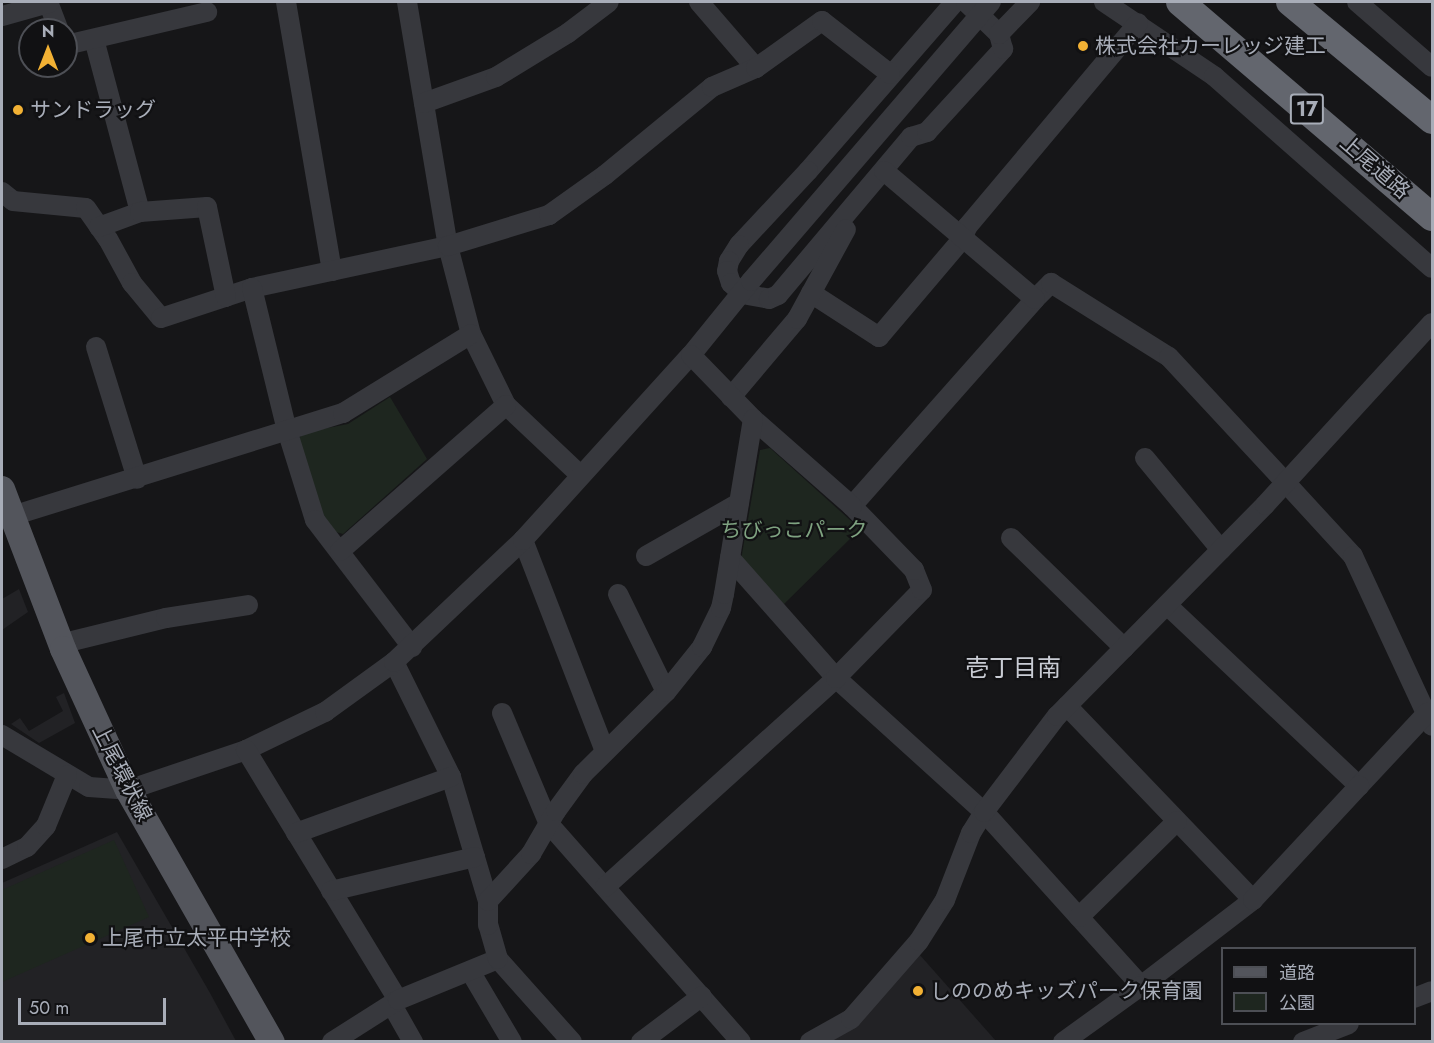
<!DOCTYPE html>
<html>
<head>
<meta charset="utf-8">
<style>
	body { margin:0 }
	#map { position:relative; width:1434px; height:1043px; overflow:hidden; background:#161618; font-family:Jost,"Noto Sans JP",sans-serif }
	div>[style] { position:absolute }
	.built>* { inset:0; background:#222225 }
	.green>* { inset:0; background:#1e261f }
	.minor>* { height:20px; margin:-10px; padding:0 10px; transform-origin:10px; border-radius:10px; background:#37383d }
	.major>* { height:26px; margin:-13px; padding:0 13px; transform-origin:13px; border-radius:13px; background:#53555c }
	.highway>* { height:28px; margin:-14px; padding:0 14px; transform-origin:14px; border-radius:14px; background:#63666e }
	.dots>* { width:16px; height:16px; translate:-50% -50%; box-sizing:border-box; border:3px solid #111113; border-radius:50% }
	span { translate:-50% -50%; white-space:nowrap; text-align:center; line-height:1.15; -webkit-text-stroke:4.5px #111113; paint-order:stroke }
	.shield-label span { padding:2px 4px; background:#111113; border:2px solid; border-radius:4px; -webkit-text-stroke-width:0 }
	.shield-label { font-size:20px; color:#a8adb8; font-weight:700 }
	.poi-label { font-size:21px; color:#a8adb8 }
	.left { translate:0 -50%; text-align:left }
	.street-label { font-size:21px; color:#a8adb8 }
	.park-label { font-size:21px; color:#7fa381 }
	.quarter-label { font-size:24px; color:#c9ccd4 }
	.frame { position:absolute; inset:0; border:3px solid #a8adb8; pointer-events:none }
	.legend { position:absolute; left:1221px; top:947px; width:195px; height:78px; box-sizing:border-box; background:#111113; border:2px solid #4d4f55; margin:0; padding:8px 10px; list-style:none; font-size:18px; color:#a8adb8 }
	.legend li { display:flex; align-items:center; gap:12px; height:30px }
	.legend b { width:30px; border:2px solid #4d4f55 }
	.north { position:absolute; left:18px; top:18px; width:60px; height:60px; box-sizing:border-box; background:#111113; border:2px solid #4d4f55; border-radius:50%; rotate:0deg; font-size:16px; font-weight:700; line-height:24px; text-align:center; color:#a8adb8 }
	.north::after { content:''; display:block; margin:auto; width:21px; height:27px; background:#f2b134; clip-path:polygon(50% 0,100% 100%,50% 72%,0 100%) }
	.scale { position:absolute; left:18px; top:998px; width:148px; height:27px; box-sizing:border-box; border:3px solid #a8adb8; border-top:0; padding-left:8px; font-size:18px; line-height:21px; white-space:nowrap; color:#a8adb8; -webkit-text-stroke:4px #111113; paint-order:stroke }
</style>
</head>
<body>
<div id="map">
	<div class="built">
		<div style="clip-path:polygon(19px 589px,28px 612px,2px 630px,2px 599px)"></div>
		<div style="clip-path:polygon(64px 693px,75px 723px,39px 743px,11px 724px,20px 718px,29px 731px,63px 711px,56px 697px)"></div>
		<div style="clip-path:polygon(117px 832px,210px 993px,236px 1041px,2px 1041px,2px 883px)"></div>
		<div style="clip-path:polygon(919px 954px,996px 1041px,830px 1042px)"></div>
	</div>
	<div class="green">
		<div style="clip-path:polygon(390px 397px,427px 459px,343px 534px,336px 532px,319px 513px,298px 442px,302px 433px,348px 424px)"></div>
		<div style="clip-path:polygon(770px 448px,860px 529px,784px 604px,741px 560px,760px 450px)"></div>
		<div style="clip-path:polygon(114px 840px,149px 917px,2px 982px,2px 890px)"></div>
	</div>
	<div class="minor">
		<div style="left:48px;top:2px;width:30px;rotate:69deg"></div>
		<div style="left:286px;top:2px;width:273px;rotate:80.3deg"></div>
		<div style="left:407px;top:2px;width:247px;rotate:80.5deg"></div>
		<div style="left:448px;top:246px;width:91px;rotate:75.4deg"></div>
		<div style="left:471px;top:334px;width:79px;rotate:63.8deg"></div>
		<div style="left:506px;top:405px;width:102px;rotate:43.4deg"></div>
		<div style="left:699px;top:2px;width:87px;rotate:49.2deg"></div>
		<div style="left:955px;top:2px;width:224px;rotate:131deg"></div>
		<div style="left:808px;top:171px;width:101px;rotate:133deg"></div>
		<div style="left:739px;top:245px;width:19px;rotate:122deg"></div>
		<div style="left:729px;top:261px;width:10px;rotate:101deg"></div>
		<div style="left:727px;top:271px;width:13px;rotate:72deg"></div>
		<div style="left:731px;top:283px;width:16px;rotate:45deg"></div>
		<div style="left:742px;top:294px;width:27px;rotate:10deg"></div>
		<div style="left:769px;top:299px;width:10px;rotate:-24deg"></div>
		<div style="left:778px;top:295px;width:207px;rotate:-49.9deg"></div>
		<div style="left:911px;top:137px;width:17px;rotate:-17deg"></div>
		<div style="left:927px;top:132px;width:113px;rotate:-47.5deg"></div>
		<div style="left:1003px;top:49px;width:16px;rotate:-105deg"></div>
		<div style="left:999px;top:34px;width:46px;rotate:-135.9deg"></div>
		<div style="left:1104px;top:2px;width:133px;rotate:33.9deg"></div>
		<div style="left:1214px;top:76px;width:290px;rotate:41.4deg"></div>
		<div style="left:1357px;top:2px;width:99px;rotate:40.9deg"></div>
		<div style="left:2px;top:16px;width:49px;rotate:-15.5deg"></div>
		<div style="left:999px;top:34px;width:45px;rotate:-45.9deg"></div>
		<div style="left:94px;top:39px;width:179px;rotate:75.1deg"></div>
		<div style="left:66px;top:45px;width:145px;rotate:-13.2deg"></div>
		<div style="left:424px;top:103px;width:77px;rotate:-19.9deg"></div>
		<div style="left:496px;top:77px;width:84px;rotate:-31.4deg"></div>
		<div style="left:568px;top:33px;width:51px;rotate:-37.1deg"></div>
		<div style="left:2px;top:192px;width:14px;rotate:39deg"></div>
		<div style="left:13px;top:201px;width:73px;rotate:5.5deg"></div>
		<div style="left:86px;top:208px;width:38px;rotate:55deg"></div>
		<div style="left:108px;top:239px;width:50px;rotate:61.4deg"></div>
		<div style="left:132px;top:283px;width:45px;rotate:50.4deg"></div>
		<div style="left:161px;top:318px;width:96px;rotate:-18.2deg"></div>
		<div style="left:252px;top:288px;width:200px;rotate:-12.1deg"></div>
		<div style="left:448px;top:246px;width:106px;rotate:-17.1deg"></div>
		<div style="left:549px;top:215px;width:69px;rotate:-35.5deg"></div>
		<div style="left:605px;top:175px;width:139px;rotate:-39.4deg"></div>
		<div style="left:712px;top:87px;width:48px;rotate:-23.4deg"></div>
		<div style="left:756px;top:68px;width:81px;rotate:-35.5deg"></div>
		<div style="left:822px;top:21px;width:86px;rotate:37.9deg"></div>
		<div style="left:99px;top:227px;width:44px;rotate:-20.1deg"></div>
		<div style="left:140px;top:212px;width:67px;rotate:-4.3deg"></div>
		<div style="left:207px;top:207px;width:92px;rotate:78.1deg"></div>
		<div style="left:252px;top:288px;width:146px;rotate:76.2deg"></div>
		<div style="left:287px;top:430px;width:94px;rotate:72.7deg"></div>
		<div style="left:315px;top:520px;width:160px;rotate:52.6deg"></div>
		<div style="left:811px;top:293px;width:81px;rotate:32.9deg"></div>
		<div style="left:879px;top:337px;width:130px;rotate:-49.7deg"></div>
		<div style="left:963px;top:238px;width:12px;rotate:-70deg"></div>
		<div style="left:967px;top:227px;width:266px;rotate:-50deg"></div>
		<div style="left:1035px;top:299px;width:23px;rotate:-45deg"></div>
		<div style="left:1051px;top:283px;width:139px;rotate:32.1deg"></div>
		<div style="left:1169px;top:357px;width:171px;rotate:47.1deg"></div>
		<div style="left:1285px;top:482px;width:100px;rotate:47.4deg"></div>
		<div style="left:1353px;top:556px;width:187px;rotate:65.1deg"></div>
		<div style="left:96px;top:347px;width:138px;rotate:72.7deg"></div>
		<div style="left:731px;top:397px;width:102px;rotate:-49.8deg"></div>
		<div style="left:797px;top:319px;width:102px;rotate:-61.4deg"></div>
		<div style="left:1145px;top:458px;width:119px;rotate:50.4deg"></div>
		<div style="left:852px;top:506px;width:276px;rotate:-48.5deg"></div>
		<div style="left:1035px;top:299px;width:198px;rotate:-139.7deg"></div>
		<div style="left:12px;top:516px;width:347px;rotate:-17.3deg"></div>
		<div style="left:343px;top:413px;width:150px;rotate:-31.7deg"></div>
		<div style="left:1011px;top:538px;width:158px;rotate:44.2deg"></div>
		<div style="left:523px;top:540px;width:226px;rotate:68.8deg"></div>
		<div style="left:340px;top:551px;width:221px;rotate:-41.3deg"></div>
		<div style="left:646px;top:556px;width:107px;rotate:-29.7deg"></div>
		<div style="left:730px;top:558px;width:160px;rotate:48.5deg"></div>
		<div style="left:836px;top:678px;width:200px;rotate:42.2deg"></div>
		<div style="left:984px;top:812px;width:234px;rotate:47.9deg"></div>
		<div style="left:1141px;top:986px;width:141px;rotate:-37.5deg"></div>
		<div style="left:618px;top:594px;width:109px;rotate:63.9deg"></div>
		<div style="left:1167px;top:605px;width:264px;rotate:43.3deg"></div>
		<div style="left:1359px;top:786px;width:100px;rotate:-47deg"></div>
		<div style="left:60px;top:644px;width:109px;rotate:-13.8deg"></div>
		<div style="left:166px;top:618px;width:83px;rotate:-9deg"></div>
		<div style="left:394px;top:662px;width:128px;rotate:63.6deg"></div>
		<div style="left:451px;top:777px;width:129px;rotate:73.4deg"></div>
		<div style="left:1067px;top:706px;width:269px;rotate:46.2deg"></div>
		<div style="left:1253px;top:900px;width:156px;rotate:-47.1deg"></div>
		<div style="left:502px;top:713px;width:121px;rotate:67.1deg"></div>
		<div style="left:549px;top:824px;width:290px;rotate:48.6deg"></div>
		<div style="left:2px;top:735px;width:101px;rotate:30.9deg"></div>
		<div style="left:89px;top:787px;width:39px;rotate:4deg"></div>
		<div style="left:128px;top:790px;width:125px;rotate:-18.7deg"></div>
		<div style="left:246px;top:750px;width:88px;rotate:-25.7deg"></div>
		<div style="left:325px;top:712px;width:85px;rotate:-35.9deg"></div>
		<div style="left:394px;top:662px;width:178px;rotate:-43.4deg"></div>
		<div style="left:523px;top:540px;width:250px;rotate:-47.8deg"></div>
		<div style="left:691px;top:355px;width:95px;rotate:-51deg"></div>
		<div style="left:751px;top:281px;width:368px;rotate:-49.3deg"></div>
		<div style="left:246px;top:750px;width:293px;rotate:58.7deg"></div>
		<div style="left:296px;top:833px;width:165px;rotate:-19.9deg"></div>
		<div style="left:2px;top:859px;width:28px;rotate:-26deg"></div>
		<div style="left:27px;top:847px;width:28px;rotate:-48deg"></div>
		<div style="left:46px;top:826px;width:55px;rotate:-67.6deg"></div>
		<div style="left:605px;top:887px;width:312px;rotate:-42.1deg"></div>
		<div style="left:836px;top:678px;width:123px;rotate:-45.7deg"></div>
		<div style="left:922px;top:590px;width:22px;rotate:-112deg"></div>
		<div style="left:914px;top:570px;width:89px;rotate:-134.1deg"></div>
		<div style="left:852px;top:506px;width:132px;rotate:-138.7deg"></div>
		<div style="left:753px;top:419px;width:89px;rotate:-134.1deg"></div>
		<div style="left:331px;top:891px;width:148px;rotate:-13.3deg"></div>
		<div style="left:1079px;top:917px;width:137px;rotate:-44.4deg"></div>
		<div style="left:470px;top:971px;width:82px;rotate:59.4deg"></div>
		<div style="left:1414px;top:998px;width:19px;rotate:-21deg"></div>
		<div style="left:392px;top:1005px;width:43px;rotate:60.4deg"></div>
		<div style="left:332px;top:1042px;width:78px;rotate:-32.5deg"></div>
		<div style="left:398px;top:1000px;width:108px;rotate:-22.3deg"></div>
		<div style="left:572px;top:1042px;width:111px;rotate:-131.7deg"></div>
		<div style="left:498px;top:959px;width:35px;rotate:-106deg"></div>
		<div style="left:488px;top:925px;width:24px;rotate:-90deg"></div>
		<div style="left:488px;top:901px;width:64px;rotate:-47.5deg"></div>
		<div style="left:531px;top:854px;width:50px;rotate:-59.8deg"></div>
		<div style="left:556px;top:811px;width:46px;rotate:-53.9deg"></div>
		<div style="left:583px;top:774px;width:117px;rotate:-44.7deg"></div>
		<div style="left:666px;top:692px;width:58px;rotate:-51.3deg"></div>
		<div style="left:702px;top:647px;width:43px;rotate:-64deg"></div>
		<div style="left:721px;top:608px;width:14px;rotate:-78deg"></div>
		<div style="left:724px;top:594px;width:177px;rotate:-80.6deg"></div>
		<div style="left:641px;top:1042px;width:76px;rotate:-37deg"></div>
		<div style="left:810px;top:1042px;width:47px;rotate:-29.3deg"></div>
		<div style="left:851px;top:1019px;width:103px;rotate:-48.9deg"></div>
		<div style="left:919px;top:941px;width:49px;rotate:-57.6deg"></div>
		<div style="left:945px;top:900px;width:72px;rotate:-68.8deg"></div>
		<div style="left:971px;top:833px;width:25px;rotate:-58deg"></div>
		<div style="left:984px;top:812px;width:121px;rotate:-52.8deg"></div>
		<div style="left:1057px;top:716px;width:296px;rotate:-45.4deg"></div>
		<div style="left:1265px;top:505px;width:247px;rotate:-47.5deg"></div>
		<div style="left:1063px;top:1042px;width:96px;rotate:-35.7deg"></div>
		<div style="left:1303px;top:1042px;width:49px;rotate:-21.4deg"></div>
	</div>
	<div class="major">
		<div style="left:2px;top:489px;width:171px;rotate:69.1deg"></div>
		<div style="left:63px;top:649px;width:155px;rotate:65.3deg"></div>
		<div style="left:128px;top:790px;width:290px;rotate:60.3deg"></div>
	</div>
	<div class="highway">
		<div style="left:1180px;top:2px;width:331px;rotate:40.5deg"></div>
		<div style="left:1290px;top:2px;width:185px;rotate:39.7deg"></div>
	</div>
	<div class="dots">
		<div style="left:1083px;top:46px;background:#f2b134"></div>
		<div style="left:18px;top:110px;background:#f2b134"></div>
		<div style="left:90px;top:938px;background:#f2b134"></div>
		<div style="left:918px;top:991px;background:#f2b134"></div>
	</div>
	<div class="shield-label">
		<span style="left:1307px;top:109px">17</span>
	</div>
	<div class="poi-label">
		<span class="left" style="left:1095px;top:46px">株式会社カーレッジ建工</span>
		<span class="left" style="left:30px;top:110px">サンドラッグ</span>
		<span class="left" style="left:102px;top:938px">上尾市立太平中学校</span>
		<span class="left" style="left:930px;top:991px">しののめキッズパーク保育園</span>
	</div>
	<div class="street-label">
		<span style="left:1375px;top:167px;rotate:41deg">上尾道路</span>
		<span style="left:122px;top:773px;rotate:63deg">上尾環状線</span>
	</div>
	<div class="park-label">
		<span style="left:794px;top:530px">ちびっこパーク</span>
	</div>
	<div class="quarter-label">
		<span style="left:1013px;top:668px">壱丁目南</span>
	</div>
	<div class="frame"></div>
	<ul class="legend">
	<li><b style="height:8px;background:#53555c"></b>道路</li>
	<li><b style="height:16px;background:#1e261f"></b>公園</li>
	</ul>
	<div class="north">N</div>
	<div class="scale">50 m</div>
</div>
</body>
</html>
